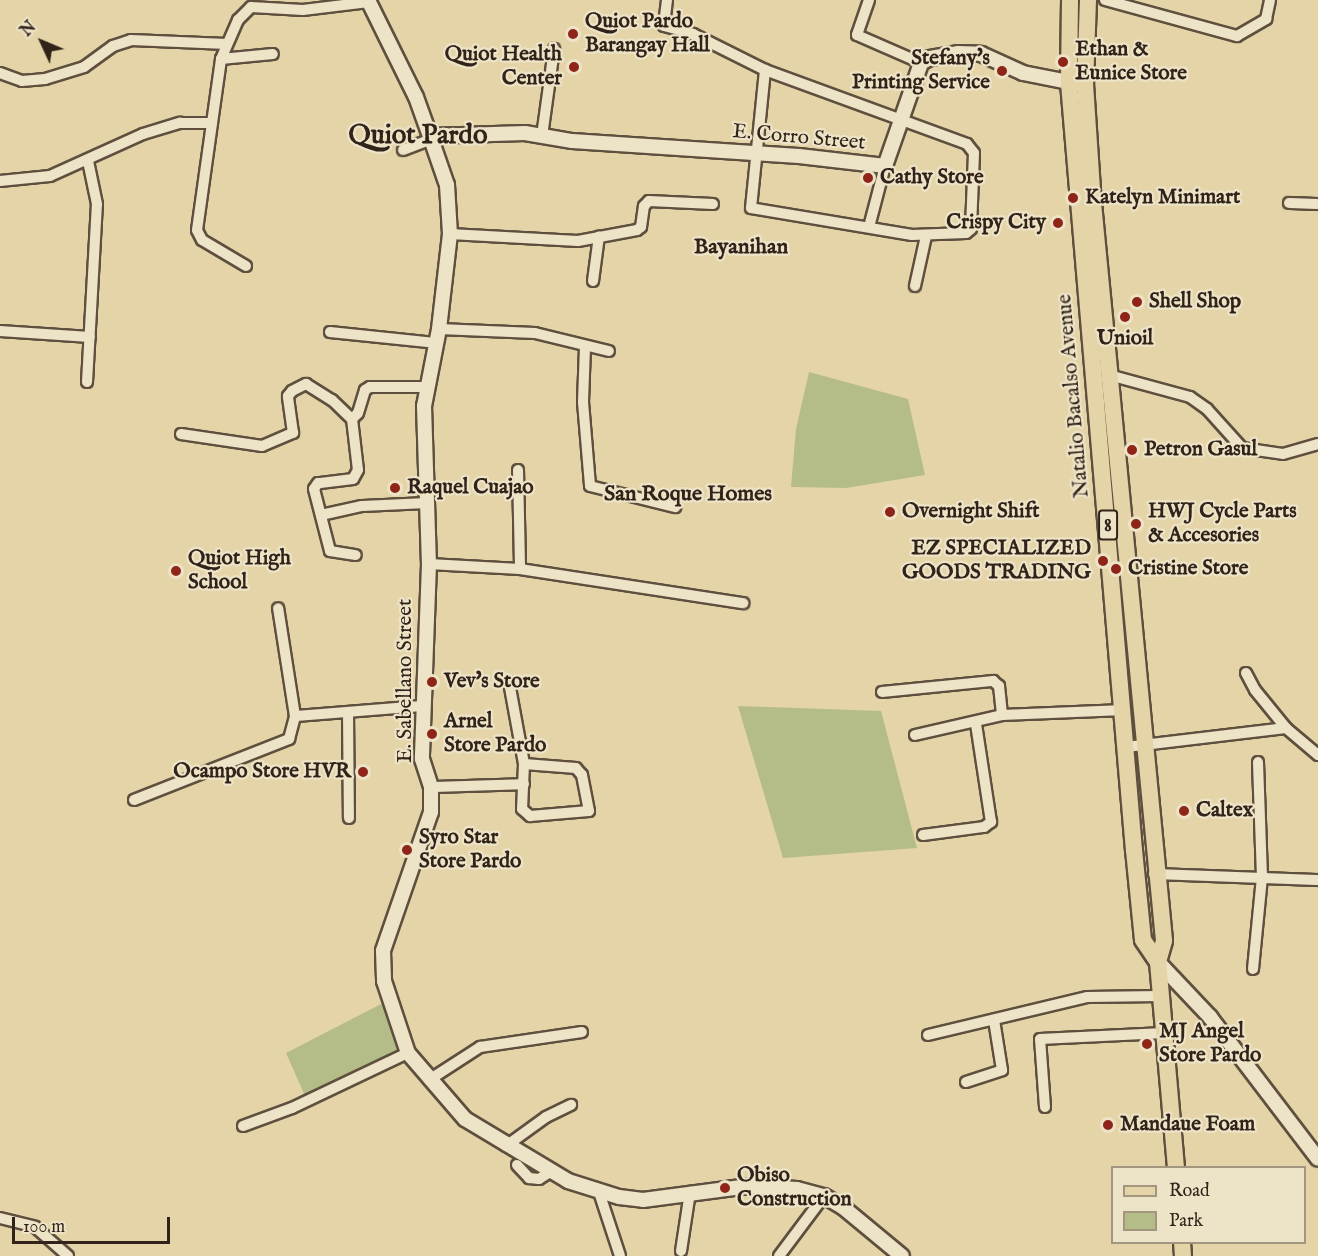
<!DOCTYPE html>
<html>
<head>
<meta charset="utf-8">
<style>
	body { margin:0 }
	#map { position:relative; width:1318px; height:1256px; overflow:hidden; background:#e4d4a8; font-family:"IM FELL English",serif }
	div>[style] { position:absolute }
	.green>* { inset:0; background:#b4bd88 }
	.roads { filter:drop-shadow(2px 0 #5e4f3e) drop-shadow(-2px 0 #5e4f3e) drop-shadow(0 2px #5e4f3e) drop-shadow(0 -2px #5e4f3e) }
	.minor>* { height:10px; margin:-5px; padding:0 5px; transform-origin:5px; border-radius:5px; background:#ede3c6 }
	.tertiary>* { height:14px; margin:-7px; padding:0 7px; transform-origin:7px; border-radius:7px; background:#ede3c6 }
	.primary>* { height:16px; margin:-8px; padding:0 8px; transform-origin:8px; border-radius:8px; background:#e4d4a8 }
	.dots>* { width:16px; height:16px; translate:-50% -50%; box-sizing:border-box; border:3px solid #ede3c6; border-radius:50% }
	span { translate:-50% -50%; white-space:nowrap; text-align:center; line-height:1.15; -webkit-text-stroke:4.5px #ede3c6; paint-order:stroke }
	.shield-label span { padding:2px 4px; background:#ede3c6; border:2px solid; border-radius:4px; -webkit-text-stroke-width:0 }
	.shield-label { font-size:20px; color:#31231a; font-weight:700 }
	.poi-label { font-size:21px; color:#31231a; font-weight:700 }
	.left { translate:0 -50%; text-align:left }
	.right { translate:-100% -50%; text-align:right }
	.street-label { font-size:21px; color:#31231a }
	.neighbourhood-label { font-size:22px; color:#31231a; font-weight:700 }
	.district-label { font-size:27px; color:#31231a; font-weight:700 }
	.legend { position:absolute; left:1111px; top:1166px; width:195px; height:78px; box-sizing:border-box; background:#ede3c6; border:2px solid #a29681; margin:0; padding:8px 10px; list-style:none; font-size:18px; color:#31231a }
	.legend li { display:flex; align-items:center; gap:12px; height:30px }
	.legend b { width:30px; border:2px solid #a29681 }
	.north { position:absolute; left:12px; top:12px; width:60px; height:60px; -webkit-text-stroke:4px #ede3c6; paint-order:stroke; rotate:314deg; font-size:16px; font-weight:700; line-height:24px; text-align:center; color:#31231a }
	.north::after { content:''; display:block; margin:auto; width:21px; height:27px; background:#31231a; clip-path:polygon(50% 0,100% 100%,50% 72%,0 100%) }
	.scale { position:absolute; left:12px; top:1217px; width:158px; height:27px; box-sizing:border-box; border:3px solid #31231a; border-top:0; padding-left:8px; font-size:18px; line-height:21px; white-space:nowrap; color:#31231a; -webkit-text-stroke:4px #ede3c6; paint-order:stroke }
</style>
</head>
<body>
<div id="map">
	<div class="green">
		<div style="clip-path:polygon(809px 372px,908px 399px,925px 475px,846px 488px,791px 487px,796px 429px)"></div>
		<div style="clip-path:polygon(738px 706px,881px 711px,917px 848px,783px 858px)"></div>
		<div style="clip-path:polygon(383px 1003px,399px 1051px,306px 1098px,286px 1053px)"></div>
	</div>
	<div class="roads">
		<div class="minor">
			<div style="left:667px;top:0;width:26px;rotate:97deg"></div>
			<div style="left:664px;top:26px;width:30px;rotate:15deg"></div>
			<div style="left:693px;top:34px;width:80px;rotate:26.6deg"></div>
			<div style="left:765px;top:70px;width:215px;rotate:20.1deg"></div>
			<div style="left:967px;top:144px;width:11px;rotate:52deg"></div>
			<div style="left:974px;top:153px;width:76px;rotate:92.3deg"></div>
			<div style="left:971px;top:229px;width:6px;rotate:141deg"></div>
			<div style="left:966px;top:233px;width:54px;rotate:177.9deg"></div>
			<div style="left:912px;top:235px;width:163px;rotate:-170.5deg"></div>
			<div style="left:751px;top:208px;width:139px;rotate:-84.2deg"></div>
			<div style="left:869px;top:0;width:37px;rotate:109deg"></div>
			<div style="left:857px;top:35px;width:70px;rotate:23.6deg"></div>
			<div style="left:1105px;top:0;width:137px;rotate:15.3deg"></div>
			<div style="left:1237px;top:36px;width:34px;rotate:-30deg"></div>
			<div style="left:1266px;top:19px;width:19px;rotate:-78deg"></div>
			<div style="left:221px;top:59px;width:52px;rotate:-5.5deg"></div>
			<div style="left:0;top:73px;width:23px;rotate:20deg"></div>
			<div style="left:22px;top:81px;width:23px;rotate:-5deg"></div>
			<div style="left:45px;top:79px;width:41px;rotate:-17.1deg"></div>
			<div style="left:84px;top:67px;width:36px;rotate:-36deg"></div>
			<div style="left:113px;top:46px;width:19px;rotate:-18deg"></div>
			<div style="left:131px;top:40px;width:96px;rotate:2.4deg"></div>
			<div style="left:542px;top:136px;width:88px;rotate:-82.1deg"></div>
			<div style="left:403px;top:150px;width:30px;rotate:-21deg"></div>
			<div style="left:0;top:181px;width:50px;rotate:-5.7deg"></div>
			<div style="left:50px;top:176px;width:102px;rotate:-24.3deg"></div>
			<div style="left:143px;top:134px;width:39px;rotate:-17deg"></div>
			<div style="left:180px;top:123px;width:32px"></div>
			<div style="left:1289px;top:203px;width:29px;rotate:2deg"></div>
			<div style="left:869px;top:227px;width:63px;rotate:-75.3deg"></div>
			<div style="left:450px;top:234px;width:128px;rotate:3.1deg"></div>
			<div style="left:578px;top:241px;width:60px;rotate:-10.6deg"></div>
			<div style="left:637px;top:230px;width:5px;rotate:-37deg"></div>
			<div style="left:641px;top:227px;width:21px;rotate:-82deg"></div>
			<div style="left:644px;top:206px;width:7px;rotate:-45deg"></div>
			<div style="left:649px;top:201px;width:64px;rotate:2.7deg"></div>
			<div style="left:246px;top:266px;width:51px;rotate:-149.4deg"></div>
			<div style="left:202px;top:240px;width:11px;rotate:-117deg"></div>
			<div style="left:197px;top:230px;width:173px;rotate:-82deg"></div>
			<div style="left:221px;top:59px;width:43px;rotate:-66.4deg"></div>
			<div style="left:238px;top:20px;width:18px;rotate:-45deg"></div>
			<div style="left:251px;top:7px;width:52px;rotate:3.3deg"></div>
			<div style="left:303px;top:10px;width:66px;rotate:-6.9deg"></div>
			<div style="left:593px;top:281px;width:45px;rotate:-82.4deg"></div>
			<div style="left:915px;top:286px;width:51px;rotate:-77.6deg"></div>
			<div style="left:439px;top:329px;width:96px;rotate:2.4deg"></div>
			<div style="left:535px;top:333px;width:76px;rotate:13.7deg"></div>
			<div style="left:0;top:331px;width:90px;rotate:3.8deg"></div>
			<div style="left:330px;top:332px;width:108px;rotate:5.9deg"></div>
			<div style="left:585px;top:347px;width:55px;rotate:92.1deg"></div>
			<div style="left:583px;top:402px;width:84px;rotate:85.2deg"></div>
			<div style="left:590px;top:486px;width:88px;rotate:13.9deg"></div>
			<div style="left:1109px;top:375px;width:84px;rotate:15.2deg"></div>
			<div style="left:1190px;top:397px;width:21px;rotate:35deg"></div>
			<div style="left:1207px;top:409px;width:52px;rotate:48.1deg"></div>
			<div style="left:1242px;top:448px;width:41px;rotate:8.3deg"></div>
			<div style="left:1283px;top:454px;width:36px;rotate:-16deg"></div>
			<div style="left:87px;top:382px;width:178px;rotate:-86.8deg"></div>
			<div style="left:97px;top:204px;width:44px;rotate:-101.8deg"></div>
			<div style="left:352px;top:419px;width:8px;rotate:-45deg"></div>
			<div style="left:358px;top:413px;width:24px;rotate:-73deg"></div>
			<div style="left:365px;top:390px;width:6px;rotate:-31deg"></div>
			<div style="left:370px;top:387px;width:56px"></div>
			<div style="left:181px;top:434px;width:82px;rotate:8.4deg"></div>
			<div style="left:262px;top:446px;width:34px;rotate:-23deg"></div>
			<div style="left:293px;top:433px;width:37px;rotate:-98deg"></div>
			<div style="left:288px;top:396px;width:6px;rotate:-51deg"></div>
			<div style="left:292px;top:391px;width:16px;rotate:-27deg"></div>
			<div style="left:306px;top:384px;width:31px;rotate:32deg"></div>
			<div style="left:332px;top:400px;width:28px;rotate:44deg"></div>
			<div style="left:352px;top:419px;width:51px;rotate:83.3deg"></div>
			<div style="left:358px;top:470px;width:10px;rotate:119deg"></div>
			<div style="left:353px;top:479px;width:35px;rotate:173deg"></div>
			<div style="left:318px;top:483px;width:7px;rotate:124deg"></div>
			<div style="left:314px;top:489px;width:64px;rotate:75.5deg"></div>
			<div style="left:330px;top:551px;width:26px;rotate:9deg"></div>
			<div style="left:518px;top:470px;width:99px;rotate:88.8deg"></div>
			<div style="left:321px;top:515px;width:42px;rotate:-12.4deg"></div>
			<div style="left:362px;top:506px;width:65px;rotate:-2.6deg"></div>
			<div style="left:429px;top:564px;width:91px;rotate:3.1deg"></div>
			<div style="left:520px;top:569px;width:226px;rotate:8.7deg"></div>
			<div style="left:1246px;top:673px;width:19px;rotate:62deg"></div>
			<div style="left:1255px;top:690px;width:49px;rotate:50.8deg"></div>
			<div style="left:509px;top:682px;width:83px;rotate:79.6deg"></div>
			<div style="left:524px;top:764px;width:45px;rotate:92.5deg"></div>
			<div style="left:522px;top:809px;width:11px;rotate:41deg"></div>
			<div style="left:530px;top:816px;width:59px;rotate:-4.8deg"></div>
			<div style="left:589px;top:811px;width:37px;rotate:-101deg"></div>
			<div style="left:582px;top:775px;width:9px;rotate:-131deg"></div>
			<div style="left:576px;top:768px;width:52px;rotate:-175.6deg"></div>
			<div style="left:882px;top:692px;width:112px;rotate:-5.7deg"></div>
			<div style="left:993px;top:681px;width:8px;rotate:40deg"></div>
			<div style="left:999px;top:686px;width:29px;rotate:84deg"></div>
			<div style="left:348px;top:712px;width:106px;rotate:89.5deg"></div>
			<div style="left:295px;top:716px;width:128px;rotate:-4.5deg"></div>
			<div style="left:915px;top:735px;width:89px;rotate:-12.9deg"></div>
			<div style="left:1002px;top:715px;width:122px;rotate:-2.3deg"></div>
			<div style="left:1126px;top:747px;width:161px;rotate:-6.8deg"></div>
			<div style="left:1286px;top:728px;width:42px;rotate:40.2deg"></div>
			<div style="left:431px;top:787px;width:93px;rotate:-1.8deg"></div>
			<div style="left:134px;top:800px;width:167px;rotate:-21.5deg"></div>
			<div style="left:289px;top:739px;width:24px;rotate:-75deg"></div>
			<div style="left:295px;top:716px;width:109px;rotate:-98.9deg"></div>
			<div style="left:923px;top:835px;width:62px;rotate:-7.5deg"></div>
			<div style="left:984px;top:827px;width:9px;rotate:-36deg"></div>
			<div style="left:991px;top:822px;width:99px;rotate:-98.7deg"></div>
			<div style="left:1154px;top:874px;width:164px;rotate:2.1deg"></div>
			<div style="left:1253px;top:969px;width:92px;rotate:-84.4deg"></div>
			<div style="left:1262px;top:877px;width:115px;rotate:-92deg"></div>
			<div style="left:928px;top:1035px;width:163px;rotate:-13.4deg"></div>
			<div style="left:1087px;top:997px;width:73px;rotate:-0.8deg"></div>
			<div style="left:429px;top:1080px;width:61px;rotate:-32.9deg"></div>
			<div style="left:480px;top:1047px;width:103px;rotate:-8.4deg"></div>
			<div style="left:966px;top:1082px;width:38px;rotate:-18deg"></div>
			<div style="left:1002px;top:1070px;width:51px;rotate:-99.1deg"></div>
			<div style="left:1045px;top:1107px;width:68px;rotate:-94.2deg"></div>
			<div style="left:1040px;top:1039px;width:124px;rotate:-2.8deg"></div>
			<div style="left:243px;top:1126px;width:52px;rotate:-20.2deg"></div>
			<div style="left:292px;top:1108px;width:128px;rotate:-25.4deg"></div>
			<div style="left:506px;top:1146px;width:49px;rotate:-35.9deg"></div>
			<div style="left:546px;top:1117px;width:28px;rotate:-26deg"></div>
			<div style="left:517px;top:1165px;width:18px;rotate:47deg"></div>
			<div style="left:529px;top:1178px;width:10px;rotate:6deg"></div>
			<div style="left:539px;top:1179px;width:13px;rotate:-32deg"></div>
			<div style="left:599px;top:1192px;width:67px;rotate:71.8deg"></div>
			<div style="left:0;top:1218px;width:36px;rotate:14deg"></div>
			<div style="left:35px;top:1227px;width:44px;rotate:41.3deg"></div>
			<div style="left:681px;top:1251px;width:60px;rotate:-81.3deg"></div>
			<div style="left:779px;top:1256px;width:75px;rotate:-53.1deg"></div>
		</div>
		<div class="tertiary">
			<div style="left:368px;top:0;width:108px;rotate:63.7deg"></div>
			<div style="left:416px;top:97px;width:41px;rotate:70.3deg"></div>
			<div style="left:430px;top:136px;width:52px;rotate:70.9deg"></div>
			<div style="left:447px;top:185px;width:49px;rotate:86.5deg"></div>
			<div style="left:450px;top:234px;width:96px;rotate:96.6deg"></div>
			<div style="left:439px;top:329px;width:78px;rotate:101deg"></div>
			<div style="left:424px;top:406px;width:158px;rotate:88.2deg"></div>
			<div style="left:429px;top:564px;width:195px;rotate:92.1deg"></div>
			<div style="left:422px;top:759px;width:29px;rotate:72deg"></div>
			<div style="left:431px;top:787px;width:25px;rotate:90deg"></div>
			<div style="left:431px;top:812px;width:147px;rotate:109.1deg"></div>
			<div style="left:383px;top:951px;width:30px;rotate:88deg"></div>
			<div style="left:384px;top:981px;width:76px;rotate:71.6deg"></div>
			<div style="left:408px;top:1053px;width:87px;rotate:49.2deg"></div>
			<div style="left:465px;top:1119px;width:120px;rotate:31deg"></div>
			<div style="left:568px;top:1181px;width:53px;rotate:17.4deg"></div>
			<div style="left:619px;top:1197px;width:24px;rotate:7deg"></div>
			<div style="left:643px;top:1200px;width:107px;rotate:-7.5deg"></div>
			<div style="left:749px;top:1186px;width:48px;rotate:3.6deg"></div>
			<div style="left:797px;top:1189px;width:28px;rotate:15deg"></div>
			<div style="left:824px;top:1196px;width:23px;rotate:31deg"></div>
			<div style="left:844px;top:1208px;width:75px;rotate:39.6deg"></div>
			<div style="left:430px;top:136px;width:95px;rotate:-1.8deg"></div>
			<div style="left:525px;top:133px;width:48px;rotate:9.7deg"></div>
			<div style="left:572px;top:141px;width:227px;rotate:3.8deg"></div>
			<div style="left:799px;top:156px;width:87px;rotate:6.6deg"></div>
			<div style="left:885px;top:166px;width:109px;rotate:-70.7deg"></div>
			<div style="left:921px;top:63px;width:10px;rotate:-29deg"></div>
			<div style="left:930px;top:58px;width:28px;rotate:-10deg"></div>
			<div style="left:958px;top:53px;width:23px;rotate:2deg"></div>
			<div style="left:981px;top:54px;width:46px;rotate:24.3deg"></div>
			<div style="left:1023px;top:73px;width:56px;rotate:11.3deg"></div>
			<div style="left:1158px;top:962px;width:76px;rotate:46.6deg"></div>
			<div style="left:1210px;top:1017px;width:178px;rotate:52.7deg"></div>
		</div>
		<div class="primary">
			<div style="left:1070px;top:0;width:83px;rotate:90.7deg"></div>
			<div style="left:1069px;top:83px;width:770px;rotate:85.16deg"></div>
			<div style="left:1134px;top:850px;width:90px;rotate:84.3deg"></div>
			<div style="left:1143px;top:940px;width:27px;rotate:56deg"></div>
			<div style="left:1088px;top:0;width:84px;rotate:92deg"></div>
			<div style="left:1085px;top:84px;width:119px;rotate:86.2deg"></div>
			<div style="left:1093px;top:203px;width:741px;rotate:84.5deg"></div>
			<div style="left:1164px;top:941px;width:22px;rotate:106deg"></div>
			<div style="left:1158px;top:962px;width:207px;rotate:85deg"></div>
			<div style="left:1182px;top:1242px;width:14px;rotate:86deg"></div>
		</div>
	</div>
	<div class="dots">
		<div style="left:573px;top:34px;background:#8f2418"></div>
		<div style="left:1063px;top:62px;background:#8f2418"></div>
		<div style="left:574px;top:67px;background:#8f2418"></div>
		<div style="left:1002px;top:71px;background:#8f2418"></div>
		<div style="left:868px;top:178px;background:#8f2418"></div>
		<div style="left:1073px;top:198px;background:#8f2418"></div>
		<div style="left:1058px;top:223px;background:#8f2418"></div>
		<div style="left:1137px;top:302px;background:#8f2418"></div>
		<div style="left:1125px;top:317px;background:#8f2418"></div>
		<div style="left:1132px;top:450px;background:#8f2418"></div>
		<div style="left:395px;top:488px;background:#8f2418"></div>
		<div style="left:890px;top:512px;background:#8f2418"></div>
		<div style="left:1136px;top:524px;background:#8f2418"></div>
		<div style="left:1103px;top:561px;background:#8f2418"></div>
		<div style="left:1116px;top:569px;background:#8f2418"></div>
		<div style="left:176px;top:571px;background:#8f2418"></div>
		<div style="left:432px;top:682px;background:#8f2418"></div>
		<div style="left:432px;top:734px;background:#8f2418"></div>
		<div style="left:363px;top:772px;background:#8f2418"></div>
		<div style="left:1184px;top:811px;background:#8f2418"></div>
		<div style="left:407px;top:850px;background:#8f2418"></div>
		<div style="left:1147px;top:1044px;background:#8f2418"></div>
		<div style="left:1108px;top:1125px;background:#8f2418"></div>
		<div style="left:725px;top:1188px;background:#8f2418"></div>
	</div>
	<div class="shield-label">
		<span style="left:1108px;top:525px">8</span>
	</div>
	<div class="poi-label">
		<span class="left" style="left:585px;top:34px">Quiot Pardo<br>Barangay Hall</span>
		<span class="left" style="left:1075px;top:62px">Ethan &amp;<br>Eunice Store</span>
		<span class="right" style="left:562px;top:67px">Quiot Health<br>Center</span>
		<span class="right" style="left:990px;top:71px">Stefany's<br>Printing Service</span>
		<span class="left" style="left:880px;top:178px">Cathy Store</span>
		<span class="left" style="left:1085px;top:198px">Katelyn Minimart</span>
		<span class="right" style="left:1046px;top:223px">Crispy City</span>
		<span class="left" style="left:1149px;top:302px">Shell Shop</span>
		<span style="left:1125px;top:339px">Unioil</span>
		<span class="left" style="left:1144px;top:450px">Petron Gasul</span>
		<span class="left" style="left:407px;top:488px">Raquel Cuajao</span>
		<span class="left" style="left:902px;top:512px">Overnight Shift</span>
		<span class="left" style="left:1148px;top:524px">HWJ Cycle Parts<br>&amp; Accesories</span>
		<span class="right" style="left:1091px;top:561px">EZ SPECIALIZED<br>GOODS TRADING</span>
		<span class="left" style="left:188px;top:571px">Quiot High<br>School</span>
		<span class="left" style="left:1128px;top:569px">Cristine Store</span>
		<span class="left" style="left:444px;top:682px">Vev's Store</span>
		<span class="left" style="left:444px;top:734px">Arnel<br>Store Pardo</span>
		<span class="right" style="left:351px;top:772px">Ocampo Store HVR</span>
		<span class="left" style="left:1196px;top:811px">Caltex</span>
		<span class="left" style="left:419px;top:850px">Syro Star<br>Store Pardo</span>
		<span class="left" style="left:1159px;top:1044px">MJ Angel<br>Store Pardo</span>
		<span class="left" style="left:1120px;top:1125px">Mandaue Foam</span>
		<span class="left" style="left:737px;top:1188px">Obiso<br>Construction</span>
	</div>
	<div class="street-label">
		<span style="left:799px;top:138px;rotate:5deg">E. Corro Street</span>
		<span style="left:1074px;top:396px;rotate:-95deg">Natalio Bacalso Avenue</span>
		<span style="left:406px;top:681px;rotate:-90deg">E. Sabellano Street</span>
	</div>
	<div class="neighbourhood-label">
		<span style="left:741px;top:248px">Bayanihan</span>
		<span style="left:688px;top:495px">San Roque Homes</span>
	</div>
	<div class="district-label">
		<span style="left:418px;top:137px">Quiot Pardo</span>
	</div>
	<ul class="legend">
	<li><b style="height:8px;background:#e4d4a8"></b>Road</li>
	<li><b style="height:16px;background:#b4bd88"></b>Park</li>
	</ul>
	<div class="north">N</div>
	<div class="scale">100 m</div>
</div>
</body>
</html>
